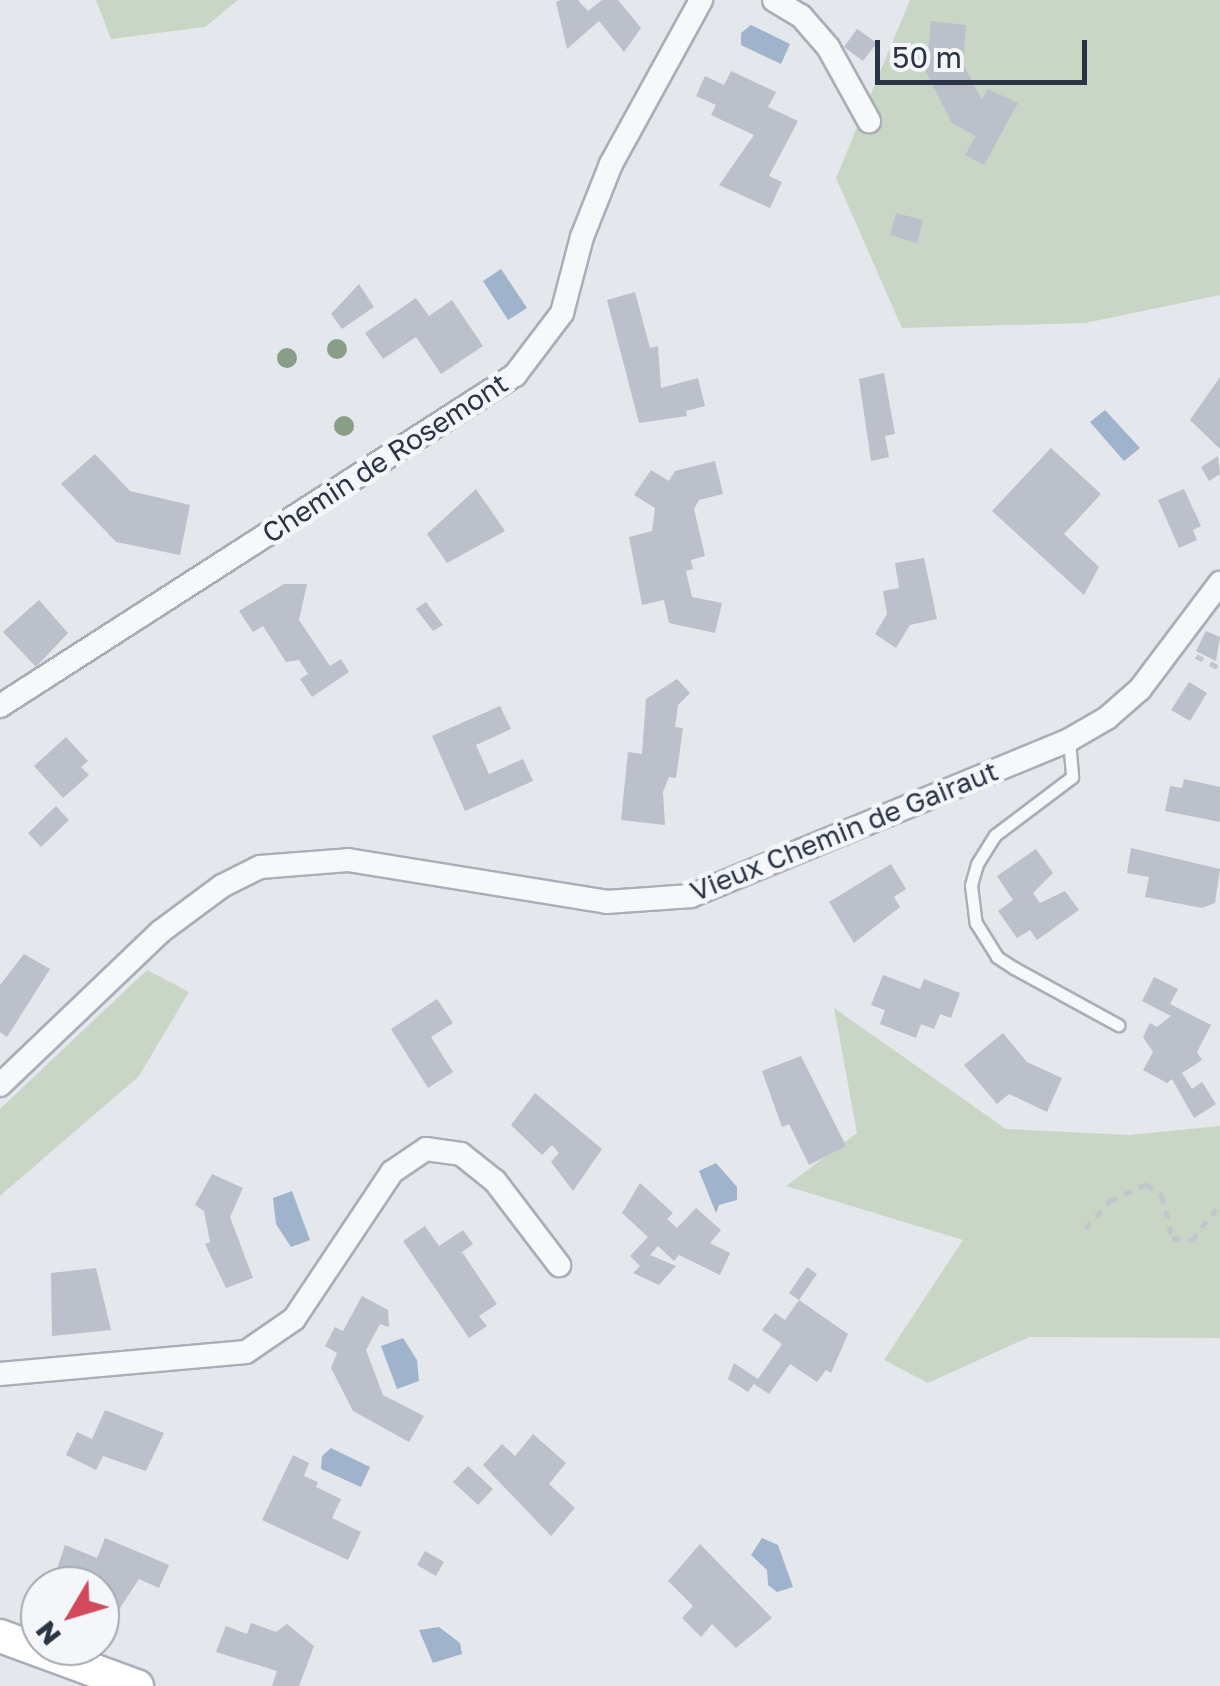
<!DOCTYPE html>
<html>
<head>
<meta charset="utf-8">
<style>
	body { margin:0 }
	#map { position:relative; width:1220px; height:1686px; overflow:hidden; background:#e4e7ec; font-family:"Golos Text",sans-serif }
	div>[style] { position:absolute }
	.green>* { inset:0; background:#c9d6c5 }
	.water>* { inset:0; background:#9fb4cc }
	.building>* { inset:0; background:#bbc0ca }
	.path>* { height:5px; margin-top:-2.5px; transform-origin:0; background:repeating-linear-gradient(90deg,#c2c5cb 0 8px,transparent 0 16px) }
	.roads { filter:drop-shadow(2px 0 #a9aeb7) drop-shadow(-2px 0 #a9aeb7) drop-shadow(0 2px #a9aeb7) drop-shadow(0 -2px #a9aeb7) }
	.lane>* { height:11px; margin:-5.5px; padding:0 5.5px; transform-origin:5.5px; border-radius:5.5px; background:#f7f8fa }
	.street>* { height:22px; margin:-11px; padding:0 11px; transform-origin:11px; border-radius:11px; background:#f7f8fa }
	.secondary>* { height:32px; margin:-16px; padding:0 16px; transform-origin:16px; border-radius:16px; background:#fff }
	.trees>* { width:20px; height:20px; margin:-10px; border-radius:50%; background:#899d89 }
	span { translate:-50% -50%; white-space:nowrap; text-align:center; line-height:1.15; -webkit-text-stroke:9px #f4f6f9; paint-order:stroke }
	.street-label { font-size:28px; color:#2b3445 }
	.north { position:absolute; left:20px; top:1566px; width:100px; height:100px; box-sizing:border-box; background:#f4f6f9; border:2px solid #a4a8b1; border-radius:50%; rotate:232deg; font-size:28px; font-weight:700; line-height:40px; text-align:center; color:#2b3445 }
	.north::after { content:''; display:block; margin:auto; width:35px; height:45px; background:#d1495b; clip-path:polygon(50% 0,100% 100%,50% 72%,0 100%) }
	.scale { position:absolute; left:875px; top:40px; width:212px; height:45px; box-sizing:border-box; border:5px solid #2b3445; border-top:0; padding-left:12px; font-size:30px; line-height:35px; white-space:nowrap; color:#2b3445; -webkit-text-stroke:8px #f4f6f9; paint-order:stroke }
</style>
</head>
<body>
<div id="map">
	<div class="green">
		<div style="clip-path:polygon(96px 0,238px 0,205px 27px,111px 39px)"></div>
		<div style="clip-path:polygon(910px 0,1220px 0,1220px 295px,1085px 323px,902px 328px,836px 178px)"></div>
		<div style="clip-path:polygon(147px 970px,189px 992px,139px 1076px,0 1196px,0 1109px)"></div>
		<div style="clip-path:polygon(834px 1008px,1006px 1129px,1129px 1135px,1220px 1126px,1220px 1338px,1029px 1337px,928px 1383px,884px 1360px,963px 1240px,786px 1186px,857px 1133px)"></div>
	</div>
	<div class="water">
		<div style="clip-path:polygon(751px 25px,790px 44px,781px 64px,741px 45px,741px 33px)"></div>
		<div style="clip-path:polygon(501px 269px,527px 308px,508px 320px,483px 281px)"></div>
		<div style="clip-path:polygon(1105px 410px,1140px 448px,1124px 461px,1090px 422px)"></div>
		<div style="clip-path:polygon(716px 1163px,737px 1187px,737px 1200px,719px 1205px,716px 1213px,699px 1171px)"></div>
		<div style="clip-path:polygon(292px 1191px,310px 1240px,291px 1247px,276px 1224px,273px 1198px)"></div>
		<div style="clip-path:polygon(403px 1338px,417px 1360px,419px 1381px,397px 1389px,381px 1346px)"></div>
		<div style="clip-path:polygon(331px 1448px,370px 1467px,361px 1487px,321px 1469px,322px 1456px)"></div>
		<div style="clip-path:polygon(762px 1538px,778px 1545px,793px 1587px,777px 1592px,768px 1585px,767px 1570px,751px 1555px)"></div>
		<div style="clip-path:polygon(439px 1627px,460px 1643px,462px 1654px,433px 1663px,419px 1630px)"></div>
	</div>
	<div class="building">
		<div style="clip-path:polygon(561px 0,578px 0,588px 11px,602px 0,618px 0,641px 28px,624px 52px,599px 21px,567px 49px,556px 2px)"></div>
		<div style="clip-path:polygon(931px 21px,966px 25px,963px 64px,982px 100px,988px 89px,1018px 103px,984px 165px,965px 155px,976px 136px,952px 123px,926px 72px)"></div>
		<div style="clip-path:polygon(857px 29px,877px 43px,863px 61px,844px 47px)"></div>
		<div style="clip-path:polygon(731px 71px,776px 92px,768px 107px,798px 121px,769px 176px,782px 182px,770px 208px,719px 185px,754px 135px,711px 115px,716px 105px,696px 96px,705px 76px,724px 85px)"></div>
		<div style="clip-path:polygon(896px 213px,923px 220px,917px 243px,890px 235px)"></div>
		<div style="clip-path:polygon(359px 284px,374px 307px,342px 329px,331px 314px)"></div>
		<div style="clip-path:polygon(635px 292px,650px 348px,658px 346px,661px 388px,698px 378px,705px 406px,686px 411px,687px 416px,639px 423px,607px 300px)"></div>
		<div style="clip-path:polygon(416px 298px,429px 316px,452px 300px,483px 346px,441px 374px,416px 337px,383px 359px,365px 333px)"></div>
		<div style="clip-path:polygon(884px 373px,895px 434px,885px 436px,889px 457px,871px 461px,859px 379px)"></div>
		<div style="clip-path:polygon(1220px 377px,1220px 449px,1190px 420px)"></div>
		<div style="clip-path:polygon(1051px 448px,1101px 494px,1064px 534px,1099px 567px,1084px 595px,992px 511px)"></div>
		<div style="clip-path:polygon(95px 454px,130px 491px,190px 505px,180px 555px,116px 542px,61px 484px)"></div>
		<div style="clip-path:polygon(1218px 456px,1220px 474px,1209px 481px,1201px 467px)"></div>
		<div style="clip-path:polygon(715px 461px,723px 494px,699px 500px,694px 509px,705px 556px,691px 560px,693px 569px,686px 571px,692px 597px,722px 603px,715px 633px,669px 623px,664px 600px,642px 605px,629px 537px,652px 531px,655px 508px,634px 495px,651px 470px,669px 481px,675px 471px)"></div>
		<div style="clip-path:polygon(476px 489px,505px 531px,447px 563px,427px 534px)"></div>
		<div style="clip-path:polygon(1184px 489px,1201px 526px,1193px 530px,1197px 540px,1179px 548px,1158px 500px)"></div>
		<div style="clip-path:polygon(924px 558px,937px 619px,910px 625px,896px 648px,875px 634px,887px 614px,883px 591px,899px 588px,895px 563px)"></div>
		<div style="clip-path:polygon(284px 584px,307px 584px,299px 620px,330px 666px,341px 659px,349px 672px,312px 697px,300px 679px,308px 674px,299px 660px,286px 662px,263px 626px,253px 632px,239px 611px)"></div>
		<div style="clip-path:polygon(39px 600px,68px 633px,36px 667px,3px 632px)"></div>
		<div style="clip-path:polygon(426px 602px,443px 625px,433px 631px,416px 609px)"></div>
		<div style="clip-path:polygon(1206px 631px,1220px 637px,1216px 661px,1196px 651px)"></div>
		<div style="clip-path:polygon(677px 679px,690px 693px,678px 705px,675px 727px,683px 728px,676px 778px,669px 777px,663px 792px,665px 825px,621px 820px,628px 752px,642px 754px,646px 699px)"></div>
		<div style="clip-path:polygon(1189px 682px,1207px 693px,1190px 721px,1171px 710px)"></div>
		<div style="clip-path:polygon(500px 706px,511px 729px,476px 745px,489px 774px,523px 759px,533px 781px,465px 811px,432px 736px)"></div>
		<div style="clip-path:polygon(66px 737px,88px 761px,81px 767px,89px 775px,63px 798px,34px 766px)"></div>
		<div style="clip-path:polygon(1184px 779px,1220px 787px,1220px 822px,1165px 811px,1170px 786px,1182px 788px)"></div>
		<div style="clip-path:polygon(56px 806px,69px 820px,41px 847px,28px 833px)"></div>
		<div style="clip-path:polygon(1131px 848px,1220px 869px,1215px 903px,1202px 908px,1145px 897px,1149px 877px,1127px 873px)"></div>
		<div style="clip-path:polygon(1036px 849px,1053px 873px,1033px 893px,1040px 903px,1065px 891px,1079px 910px,1037px 940px,1030px 930px,1017px 938px,998px 911px,1013px 900px,997px 876px)"></div>
		<div style="clip-path:polygon(891px 864px,906px 889px,894px 897px,900px 907px,854px 943px,829px 902px)"></div>
		<div style="clip-path:polygon(24px 954px,50px 969px,7px 1037px,0 1032px,0 985px)"></div>
		<div style="clip-path:polygon(883px 975px,920px 989px,924px 979px,960px 993px,951px 1018px,940px 1014px,934px 1029px,921px 1024px,916px 1038px,880px 1024px,885px 1010px,871px 1005px)"></div>
		<div style="clip-path:polygon(1154px 977px,1178px 989px,1170px 1004px,1211px 1025px,1197px 1052px,1202px 1060px,1182px 1073px,1192px 1089px,1202px 1082px,1216px 1104px,1194px 1118px,1172px 1079px,1167px 1083px,1143px 1070px,1153px 1052px,1143px 1037px,1150px 1023px,1157px 1027px,1171px 1016px,1142px 1001px)"></div>
		<div style="clip-path:polygon(437px 999px,453px 1023px,431px 1037px,453px 1072px,428px 1088px,391px 1029px)"></div>
		<div style="clip-path:polygon(1003px 1033px,1027px 1062px,1062px 1078px,1047px 1112px,1009px 1094px,997px 1104px,964px 1065px)"></div>
		<div style="clip-path:polygon(801px 1056px,846px 1146px,809px 1165px,789px 1124px,782px 1127px,762px 1071px)"></div>
		<div style="clip-path:polygon(535px 1093px,602px 1149px,573px 1191px,551px 1162px,559px 1153px,552px 1145px,542px 1155px,511px 1125px)"></div>
		<div style="clip-path:polygon(212px 1174px,243px 1188px,230px 1217px,253px 1278px,226px 1288px,205px 1244px,210px 1242px,204px 1211px,195px 1205px)"></div>
		<div style="clip-path:polygon(640px 1183px,673px 1213px,667px 1219px,677px 1228px,696px 1208px,721px 1230px,710px 1243px,730px 1253px,720px 1275px,679px 1255px,674px 1261px,658px 1246px,650px 1255px,676px 1266px,659px 1285px,633px 1273px,640px 1266px,630px 1256px,648px 1237px,622px 1213px)"></div>
		<div style="clip-path:polygon(425px 1226px,439px 1246px,463px 1230px,473px 1244px,462px 1252px,497px 1304px,479px 1316px,487px 1326px,469px 1338px,403px 1241px)"></div>
		<div style="clip-path:polygon(807px 1267px,817px 1274px,799px 1300px,789px 1293px)"></div>
		<div style="clip-path:polygon(96px 1268px,111px 1330px,52px 1336px,51px 1273px)"></div>
		<div style="clip-path:polygon(362px 1296px,388px 1310px,389px 1327px,380px 1324px,366px 1350px,383px 1395px,424px 1416px,409px 1442px,353px 1411px,331px 1368px,337px 1353px,325px 1346px,335px 1327px,343px 1331px)"></div>
		<div style="clip-path:polygon(799px 1300px,848px 1334px,831px 1373px,826px 1370px,817px 1382px,790px 1364px,769px 1394px,754px 1384px,748px 1392px,728px 1379px,734px 1363px,758px 1379px,782px 1344px,762px 1330px,775px 1313px,785px 1320px)"></div>
		<div style="clip-path:polygon(105px 1410px,164px 1433px,146px 1471px,103px 1456px,96px 1470px,66px 1455px,77px 1432px,92px 1439px)"></div>
		<div style="clip-path:polygon(533px 1434px,566px 1463px,549px 1484px,575px 1508px,551px 1536px,483px 1465px,502px 1444px,515px 1456px)"></div>
		<div style="clip-path:polygon(293px 1455px,309px 1463px,304px 1476px,318px 1482px,316px 1487px,341px 1499px,332px 1518px,361px 1532px,348px 1560px,262px 1520px)"></div>
		<div style="clip-path:polygon(468px 1466px,493px 1489px,478px 1505px,453px 1482px)"></div>
		<div style="clip-path:polygon(105px 1538px,169px 1565px,159px 1588px,139px 1579px,116px 1614px,100px 1607px,100px 1586px,63px 1586px,57px 1569px,65px 1545px,97px 1558px)"></div>
		<div style="clip-path:polygon(700px 1544px,772px 1618px,736px 1648px,712px 1624px,701px 1637px,682px 1618px,693px 1606px,668px 1581px)"></div>
		<div style="clip-path:polygon(425px 1551px,444px 1562px,436px 1576px,417px 1565px)"></div>
		<div style="clip-path:polygon(251px 1623px,276px 1632px,287px 1624px,314px 1646px,299px 1686px,272px 1686px,277px 1671px,216px 1652px,226px 1626px,247px 1634px)"></div>
	</div>
	<div class="path">
		<div style="left:1196px;top:656px;width:27px;rotate:27deg"></div>
		<div style="left:1085px;top:1228px;width:37px;rotate:-47deg"></div>
		<div style="left:1110px;top:1201px;width:40px;rotate:-25deg"></div>
		<div style="left:1146px;top:1184px;width:19px;rotate:35deg"></div>
		<div style="left:1162px;top:1195px;width:44px;rotate:76.9deg"></div>
		<div style="left:1172px;top:1238px;width:20px;rotate:6deg"></div>
		<div style="left:1192px;top:1240px;width:46px;rotate:-52.1deg"></div>
	</div>
	<div class="roads">
		<div class="lane">
			<div style="left:1069px;top:740px;width:37px;rotate:85deg"></div>
			<div style="left:1072px;top:777px;width:96px;rotate:143deg"></div>
			<div style="left:995px;top:835px;width:34px;rotate:122deg"></div>
			<div style="left:977px;top:864px;width:22px;rotate:106deg"></div>
			<div style="left:971px;top:885px;width:38px;rotate:83deg"></div>
			<div style="left:976px;top:923px;width:40px;rotate:58deg"></div>
			<div style="left:997px;top:957px;width:20px;rotate:33deg"></div>
			<div style="left:1014px;top:968px;width:119px;rotate:28.7deg"></div>
		</div>
		<div class="street">
			<div style="left:774px;top:0;width:31px;rotate:31deg"></div>
			<div style="left:801px;top:16px;width:41px;rotate:48.9deg"></div>
			<div style="left:828px;top:47px;width:85px;rotate:61deg"></div>
			<div style="left:0;top:706px;width:612px;rotate:-32.73deg"></div>
			<div style="left:515px;top:375px;width:78px;rotate:-52.8deg"></div>
			<div style="left:562px;top:313px;width:79px;rotate:-75.3deg"></div>
			<div style="left:582px;top:237px;width:79px;rotate:-68.3deg"></div>
			<div style="left:611px;top:164px;width:187px;rotate:-61.2deg"></div>
			<div style="left:0;top:1085px;width:221px;rotate:-43.7deg"></div>
			<div style="left:160px;top:932px;width:77px;rotate:-36.6deg"></div>
			<div style="left:222px;top:886px;width:42px;rotate:-26.6deg"></div>
			<div style="left:260px;top:867px;width:88px;rotate:-4.5deg"></div>
			<div style="left:348px;top:860px;width:261px;rotate:9.2deg"></div>
			<div style="left:606px;top:902px;width:85px;rotate:-4deg"></div>
			<div style="left:691px;top:896px;width:409px;rotate:-22.4deg"></div>
			<div style="left:1069px;top:740px;width:44px;rotate:-30.1deg"></div>
			<div style="left:1107px;top:718px;width:44px;rotate:-41.3deg"></div>
			<div style="left:1140px;top:689px;width:133px;rotate:-53deg"></div>
			<div style="left:0;top:1374px;width:247px;rotate:-5.1deg"></div>
			<div style="left:246px;top:1352px;width:58px;rotate:-34.5deg"></div>
			<div style="left:294px;top:1319px;width:177px;rotate:-56.3deg"></div>
			<div style="left:392px;top:1172px;width:41px;rotate:-34.1deg"></div>
			<div style="left:426px;top:1149px;width:35px;rotate:8deg"></div>
			<div style="left:461px;top:1154px;width:43px;rotate:38.5deg"></div>
			<div style="left:495px;top:1181px;width:106px;rotate:52.7deg"></div>
		</div>
		<div class="secondary">
			<div style="left:0;top:1636px;width:146px;rotate:20.1deg"></div>
		</div>
	</div>
	<div class="trees">
		<div style="left:337px;top:349px"></div>
		<div style="left:287px;top:358px"></div>
		<div style="left:344px;top:426px"></div>
	</div>
	<div class="street-label">
		<span style="left:385px;top:458px;rotate:-33deg">Chemin de Rosemont</span>
		<span style="left:844px;top:831px;rotate:-22deg">Vieux Chemin de Gairaut</span>
	</div>
	<div class="north">N</div>
	<div class="scale">50 m</div>
</div>
</body>
</html>
